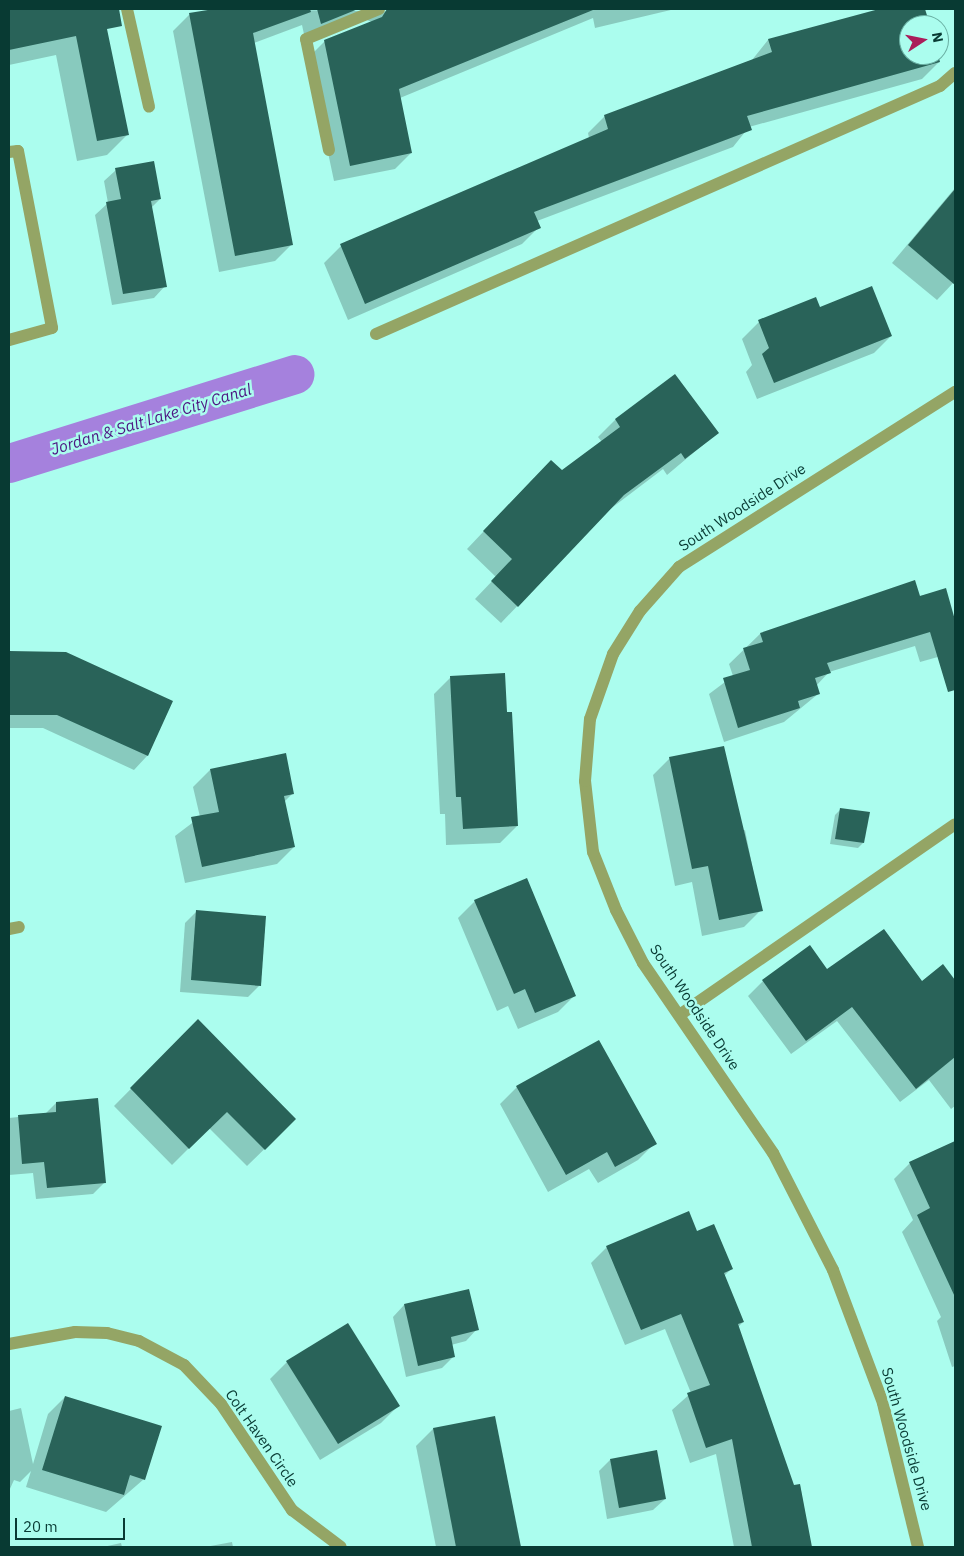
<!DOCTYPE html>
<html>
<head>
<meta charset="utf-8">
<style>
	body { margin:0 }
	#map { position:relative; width:964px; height:1556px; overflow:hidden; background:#abfdee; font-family:"IBM Plex Sans",sans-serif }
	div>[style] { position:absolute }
	.shadow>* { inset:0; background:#0003 }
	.canal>* { height:39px; margin:-19.5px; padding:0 19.5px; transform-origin:19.5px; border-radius:19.5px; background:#a581dd }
	.building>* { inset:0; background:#296359 }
	.minor>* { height:12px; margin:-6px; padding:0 6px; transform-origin:6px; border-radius:6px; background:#94a565 }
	span { translate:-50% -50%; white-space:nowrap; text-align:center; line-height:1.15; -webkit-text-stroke:5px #abfdee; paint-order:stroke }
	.street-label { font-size:15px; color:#083a33 }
	.water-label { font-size:16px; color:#4d1582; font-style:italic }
	.frame { position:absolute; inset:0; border:10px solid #083a33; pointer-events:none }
	.north { position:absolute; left:899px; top:15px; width:50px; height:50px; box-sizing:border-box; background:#abfdee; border:1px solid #6aafa3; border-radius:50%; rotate:79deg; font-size:14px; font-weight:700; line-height:20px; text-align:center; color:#083a33 }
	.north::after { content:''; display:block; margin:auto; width:18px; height:22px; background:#aa1c5a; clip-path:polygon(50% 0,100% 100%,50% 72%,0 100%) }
	.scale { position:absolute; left:15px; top:1518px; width:110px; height:22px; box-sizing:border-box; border:2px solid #083a33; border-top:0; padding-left:6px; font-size:15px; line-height:18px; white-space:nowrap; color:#083a33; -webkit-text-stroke:4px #abfdee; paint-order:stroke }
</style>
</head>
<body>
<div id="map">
	<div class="shadow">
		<div style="clip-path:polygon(9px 9px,102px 9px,127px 135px,107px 155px,77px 161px,56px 55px,9px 65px)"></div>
		<div style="clip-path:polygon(221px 9px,421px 12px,675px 9px,595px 28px,593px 18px,400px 98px,411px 153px,395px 169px,334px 181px,308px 58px,325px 41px,372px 22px,359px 17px,305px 39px,302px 25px,254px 43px,291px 245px,275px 261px,219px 272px,173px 31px,189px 15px)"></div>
		<div style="clip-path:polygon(884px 9px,924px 9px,928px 25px,909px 25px,909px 55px,937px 55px,939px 62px,922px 79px,749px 127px,733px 147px,537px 221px,539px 227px,522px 244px,348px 320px,324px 263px,341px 246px,589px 138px,588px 133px,605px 116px,752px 60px,768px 40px)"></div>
		<div style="clip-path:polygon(116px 170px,160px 199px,151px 208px,165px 286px,154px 298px,112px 305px,95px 215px,108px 203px,104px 181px)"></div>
		<div style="clip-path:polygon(955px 188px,955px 281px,937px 300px,892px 263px)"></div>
		<div style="clip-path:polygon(815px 299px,819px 309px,891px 336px,874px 353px,757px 399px,746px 372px,752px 365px,742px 339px,759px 322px)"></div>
		<div style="clip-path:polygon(675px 376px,717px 433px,667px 475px,663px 469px,609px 510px,501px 623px,475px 599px,496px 577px,467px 549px,534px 478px,562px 472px,602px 442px,598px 437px,615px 420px)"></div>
		<div style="clip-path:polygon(945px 590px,955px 625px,955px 645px,945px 655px,920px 662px,915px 646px,829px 672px,816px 686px,818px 694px,784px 722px,724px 742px,709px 694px,733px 676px,729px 664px,760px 634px)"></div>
		<div style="clip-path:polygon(9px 653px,66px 653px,171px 702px,147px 756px,134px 770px,43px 728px,9px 728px)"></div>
		<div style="clip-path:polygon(451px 677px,506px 714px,517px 826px,500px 843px,446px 845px,445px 814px,440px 814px,434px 694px)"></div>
		<div style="clip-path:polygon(670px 758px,739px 831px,745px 830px,761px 910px,744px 927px,702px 936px,692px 882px,675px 886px,653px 775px)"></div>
		<div style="clip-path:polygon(210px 770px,293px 793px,284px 802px,294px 847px,277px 864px,185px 883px,175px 836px,200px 817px,193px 787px)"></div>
		<div style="clip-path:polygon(841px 809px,863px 843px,858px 848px,830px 844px,835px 815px)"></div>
		<div style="clip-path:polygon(475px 901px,575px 995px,558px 1012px,518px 1029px,508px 1006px,497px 1011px,458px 918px)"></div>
		<div style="clip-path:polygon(197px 911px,259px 986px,248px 997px,180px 992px,185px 923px)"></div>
		<div style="clip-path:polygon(943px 966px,955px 982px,955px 1106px,951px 1109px,929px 1080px,900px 1102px,837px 1021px,791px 1054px,748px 996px,763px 981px,827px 971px,922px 983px)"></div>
		<div style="clip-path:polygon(198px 1021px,295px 1119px,247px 1166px,209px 1128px,172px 1165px,114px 1106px)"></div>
		<div style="clip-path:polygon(517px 1087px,655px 1143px,638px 1160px,598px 1183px,589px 1169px,548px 1192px,500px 1104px)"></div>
		<div style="clip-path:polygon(56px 1103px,105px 1182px,93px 1194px,36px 1199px,33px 1173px,9px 1175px,9px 1118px,45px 1114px)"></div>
		<div style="clip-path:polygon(955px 1142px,955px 1366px,952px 1367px,937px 1321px,941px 1317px,902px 1232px,913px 1220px,894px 1179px,910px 1163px)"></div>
		<div style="clip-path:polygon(697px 1232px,731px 1269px,724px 1276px,743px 1322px,738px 1327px,793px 1486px,800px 1485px,811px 1547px,734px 1547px,716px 1454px,690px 1463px,672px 1410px,691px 1393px,665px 1329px,625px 1345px,591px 1263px,607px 1247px)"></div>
		<div style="clip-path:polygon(468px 1290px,477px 1329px,466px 1341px,451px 1345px,454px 1356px,442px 1368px,406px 1377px,393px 1317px,404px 1305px)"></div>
		<div style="clip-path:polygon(287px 1362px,398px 1406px,381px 1423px,320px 1460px,270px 1379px)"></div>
		<div style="clip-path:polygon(65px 1397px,144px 1479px,106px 1512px,26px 1487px,31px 1471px,20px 1482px,14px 1480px,9px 1491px,9px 1411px,21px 1408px,33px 1464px,48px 1414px)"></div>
		<div style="clip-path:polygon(494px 1418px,520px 1547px,436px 1547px,416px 1446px,433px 1429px)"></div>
		<div style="clip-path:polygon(610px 1460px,665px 1499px,653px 1510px,607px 1519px,599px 1471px)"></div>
		<div style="clip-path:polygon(232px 1542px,233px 1547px,205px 1547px)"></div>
		<div style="clip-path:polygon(121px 1543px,122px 1547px,103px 1547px)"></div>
	</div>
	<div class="canal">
		<div style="left:9px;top:463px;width:299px;rotate:-17.3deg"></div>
	</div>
	<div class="building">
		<div style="clip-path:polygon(9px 9px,119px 9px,122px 26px,107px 29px,129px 135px,97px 141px,76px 36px,9px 50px)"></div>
		<div style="clip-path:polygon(214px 9px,310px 9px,311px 12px,253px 33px,293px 245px,235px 256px,189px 13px)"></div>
		<div style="clip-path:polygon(317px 9px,358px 9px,321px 24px)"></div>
		<div style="clip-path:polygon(387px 9px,593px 9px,593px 10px,399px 89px,412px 153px,350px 166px,324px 40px,382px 17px)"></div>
		<div style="clip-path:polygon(879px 9px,925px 9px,930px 25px,909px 25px,909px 55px,938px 55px,940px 62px,747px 116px,752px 130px,534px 212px,541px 228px,365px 304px,340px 244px,608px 129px,604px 115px,772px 52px,768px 39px)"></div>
		<div style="clip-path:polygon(154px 161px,161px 199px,151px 201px,167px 287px,123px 294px,106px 202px,121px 199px,115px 168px)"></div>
		<div style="clip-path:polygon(955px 189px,955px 285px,908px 245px)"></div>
		<div style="clip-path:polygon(872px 286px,892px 336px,774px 383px,762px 354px,769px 348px,758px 320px,816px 297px,820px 307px)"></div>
		<div style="clip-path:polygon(675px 374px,719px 433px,685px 459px,681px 453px,624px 495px,518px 607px,491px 581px,512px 559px,483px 531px,551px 460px,562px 470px,620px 427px,615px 419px)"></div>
		<div style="clip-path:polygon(915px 580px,920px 596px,946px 588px,955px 620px,955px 690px,948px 692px,930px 632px,827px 663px,831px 673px,815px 678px,820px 694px,798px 701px,800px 708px,738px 728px,723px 678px,750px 670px,743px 648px,763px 642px,760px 633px)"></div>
		<div style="clip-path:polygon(9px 651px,66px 652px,173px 701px,148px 756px,57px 715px,9px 715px)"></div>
		<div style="clip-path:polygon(505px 673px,507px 712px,512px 712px,518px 826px,463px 829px,461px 797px,456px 797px,450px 676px)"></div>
		<div style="clip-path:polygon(724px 746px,763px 911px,719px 920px,708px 866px,692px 869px,669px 757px)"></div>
		<div style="clip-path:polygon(286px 753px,294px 794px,284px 796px,295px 847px,202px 867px,191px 817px,219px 812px,210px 769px)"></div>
		<div style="clip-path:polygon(840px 808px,870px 812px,864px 843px,835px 839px)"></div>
		<div style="clip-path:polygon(527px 878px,576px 996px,535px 1013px,525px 989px,514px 994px,474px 900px)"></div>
		<div style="clip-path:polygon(196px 910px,266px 916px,261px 986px,191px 980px)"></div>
		<div style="clip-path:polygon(884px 929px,922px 981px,943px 964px,955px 980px,955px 1057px,916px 1089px,852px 1007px,806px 1041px,762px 980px,810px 945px,827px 969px)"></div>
		<div style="clip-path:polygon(198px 1019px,296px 1119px,265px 1150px,227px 1112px,189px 1149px,130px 1088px)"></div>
		<div style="clip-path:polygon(599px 1040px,657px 1144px,615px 1167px,607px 1152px,566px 1175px,516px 1086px)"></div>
		<div style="clip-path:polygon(98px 1098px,106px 1183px,47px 1188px,44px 1162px,22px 1164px,18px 1115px,56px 1112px,56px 1102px)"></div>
		<div style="clip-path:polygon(955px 1141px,955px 1297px,917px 1215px,930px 1208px,909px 1162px)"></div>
		<div style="clip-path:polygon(689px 1211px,697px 1231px,714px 1224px,733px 1269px,724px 1273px,744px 1322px,738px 1324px,794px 1485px,800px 1484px,812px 1547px,752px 1547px,732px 1439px,706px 1448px,687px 1393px,710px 1385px,681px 1314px,641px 1330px,606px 1246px)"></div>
		<div style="clip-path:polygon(469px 1289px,479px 1330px,451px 1337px,455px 1357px,418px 1366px,404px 1304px)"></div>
		<div style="clip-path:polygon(348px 1323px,400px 1406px,338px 1444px,286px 1361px)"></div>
		<div style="clip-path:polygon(65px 1396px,162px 1426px,145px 1480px,130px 1475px,124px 1495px,42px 1470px)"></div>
		<div style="clip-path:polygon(495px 1416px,521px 1547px,456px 1547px,433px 1428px)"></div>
		<div style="clip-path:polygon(657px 1450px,666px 1499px,619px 1508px,610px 1459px)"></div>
	</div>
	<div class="minor">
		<div style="left:127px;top:9px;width:100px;rotate:77.3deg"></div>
		<div style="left:329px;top:150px;width:113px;rotate:-101.7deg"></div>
		<div style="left:306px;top:39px;width:79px;rotate:-22.3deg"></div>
		<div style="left:9px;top:152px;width:9px;rotate:-6deg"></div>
		<div style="left:18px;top:151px;width:180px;rotate:79.1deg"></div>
		<div style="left:52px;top:328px;width:45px;rotate:164.4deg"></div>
		<div style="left:376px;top:334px;width:616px;rotate:-23.74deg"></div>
		<div style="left:940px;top:86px;width:20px;rotate:-41deg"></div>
		<div style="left:9px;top:929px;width:10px;rotate:-11deg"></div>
		<div style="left:681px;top:1014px;width:333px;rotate:-34.7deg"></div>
		<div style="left:9px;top:1344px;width:67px;rotate:-10.3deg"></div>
		<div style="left:75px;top:1332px;width:32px;rotate:2deg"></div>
		<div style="left:107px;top:1333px;width:33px;rotate:14deg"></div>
		<div style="left:139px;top:1341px;width:51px;rotate:28.1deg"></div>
		<div style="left:184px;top:1365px;width:54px;rotate:46.5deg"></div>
		<div style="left:221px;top:1404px;width:128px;rotate:56.2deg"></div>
		<div style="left:292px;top:1510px;width:61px;rotate:37.1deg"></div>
		<div style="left:918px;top:1547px;width:148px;rotate:-103.7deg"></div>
		<div style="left:883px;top:1403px;width:142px;rotate:-110.6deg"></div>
		<div style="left:833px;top:1270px;width:131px;rotate:-117.1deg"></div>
		<div style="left:773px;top:1153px;width:230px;rotate:-124.4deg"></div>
		<div style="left:643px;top:963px;width:59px;rotate:-117deg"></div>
		<div style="left:616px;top:910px;width:62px;rotate:-111.6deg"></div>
		<div style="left:593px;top:852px;width:71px;rotate:-96.4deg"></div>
		<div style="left:585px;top:781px;width:62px;rotate:-85.4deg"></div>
		<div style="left:590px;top:719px;width:69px;rotate:-70.5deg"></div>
		<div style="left:613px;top:654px;width:51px;rotate:-57.9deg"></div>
		<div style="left:640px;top:611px;width:59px;rotate:-48.4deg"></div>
		<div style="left:679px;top:567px;width:327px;rotate:-32.4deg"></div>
	</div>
	<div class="street-label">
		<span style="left:742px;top:507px;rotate:-33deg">South Woodside Drive</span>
		<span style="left:695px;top:1007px;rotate:56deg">South Woodside Drive</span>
		<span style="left:262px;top:1438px;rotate:55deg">Colt Haven Circle</span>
		<span style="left:907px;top:1439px;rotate:74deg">South Woodside Drive</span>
	</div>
	<div class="water-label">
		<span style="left:151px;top:419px;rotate:-17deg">Jordan &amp; Salt Lake City Canal</span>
	</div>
	<div class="frame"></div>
	<div class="north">N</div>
	<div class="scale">20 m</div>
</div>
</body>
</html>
